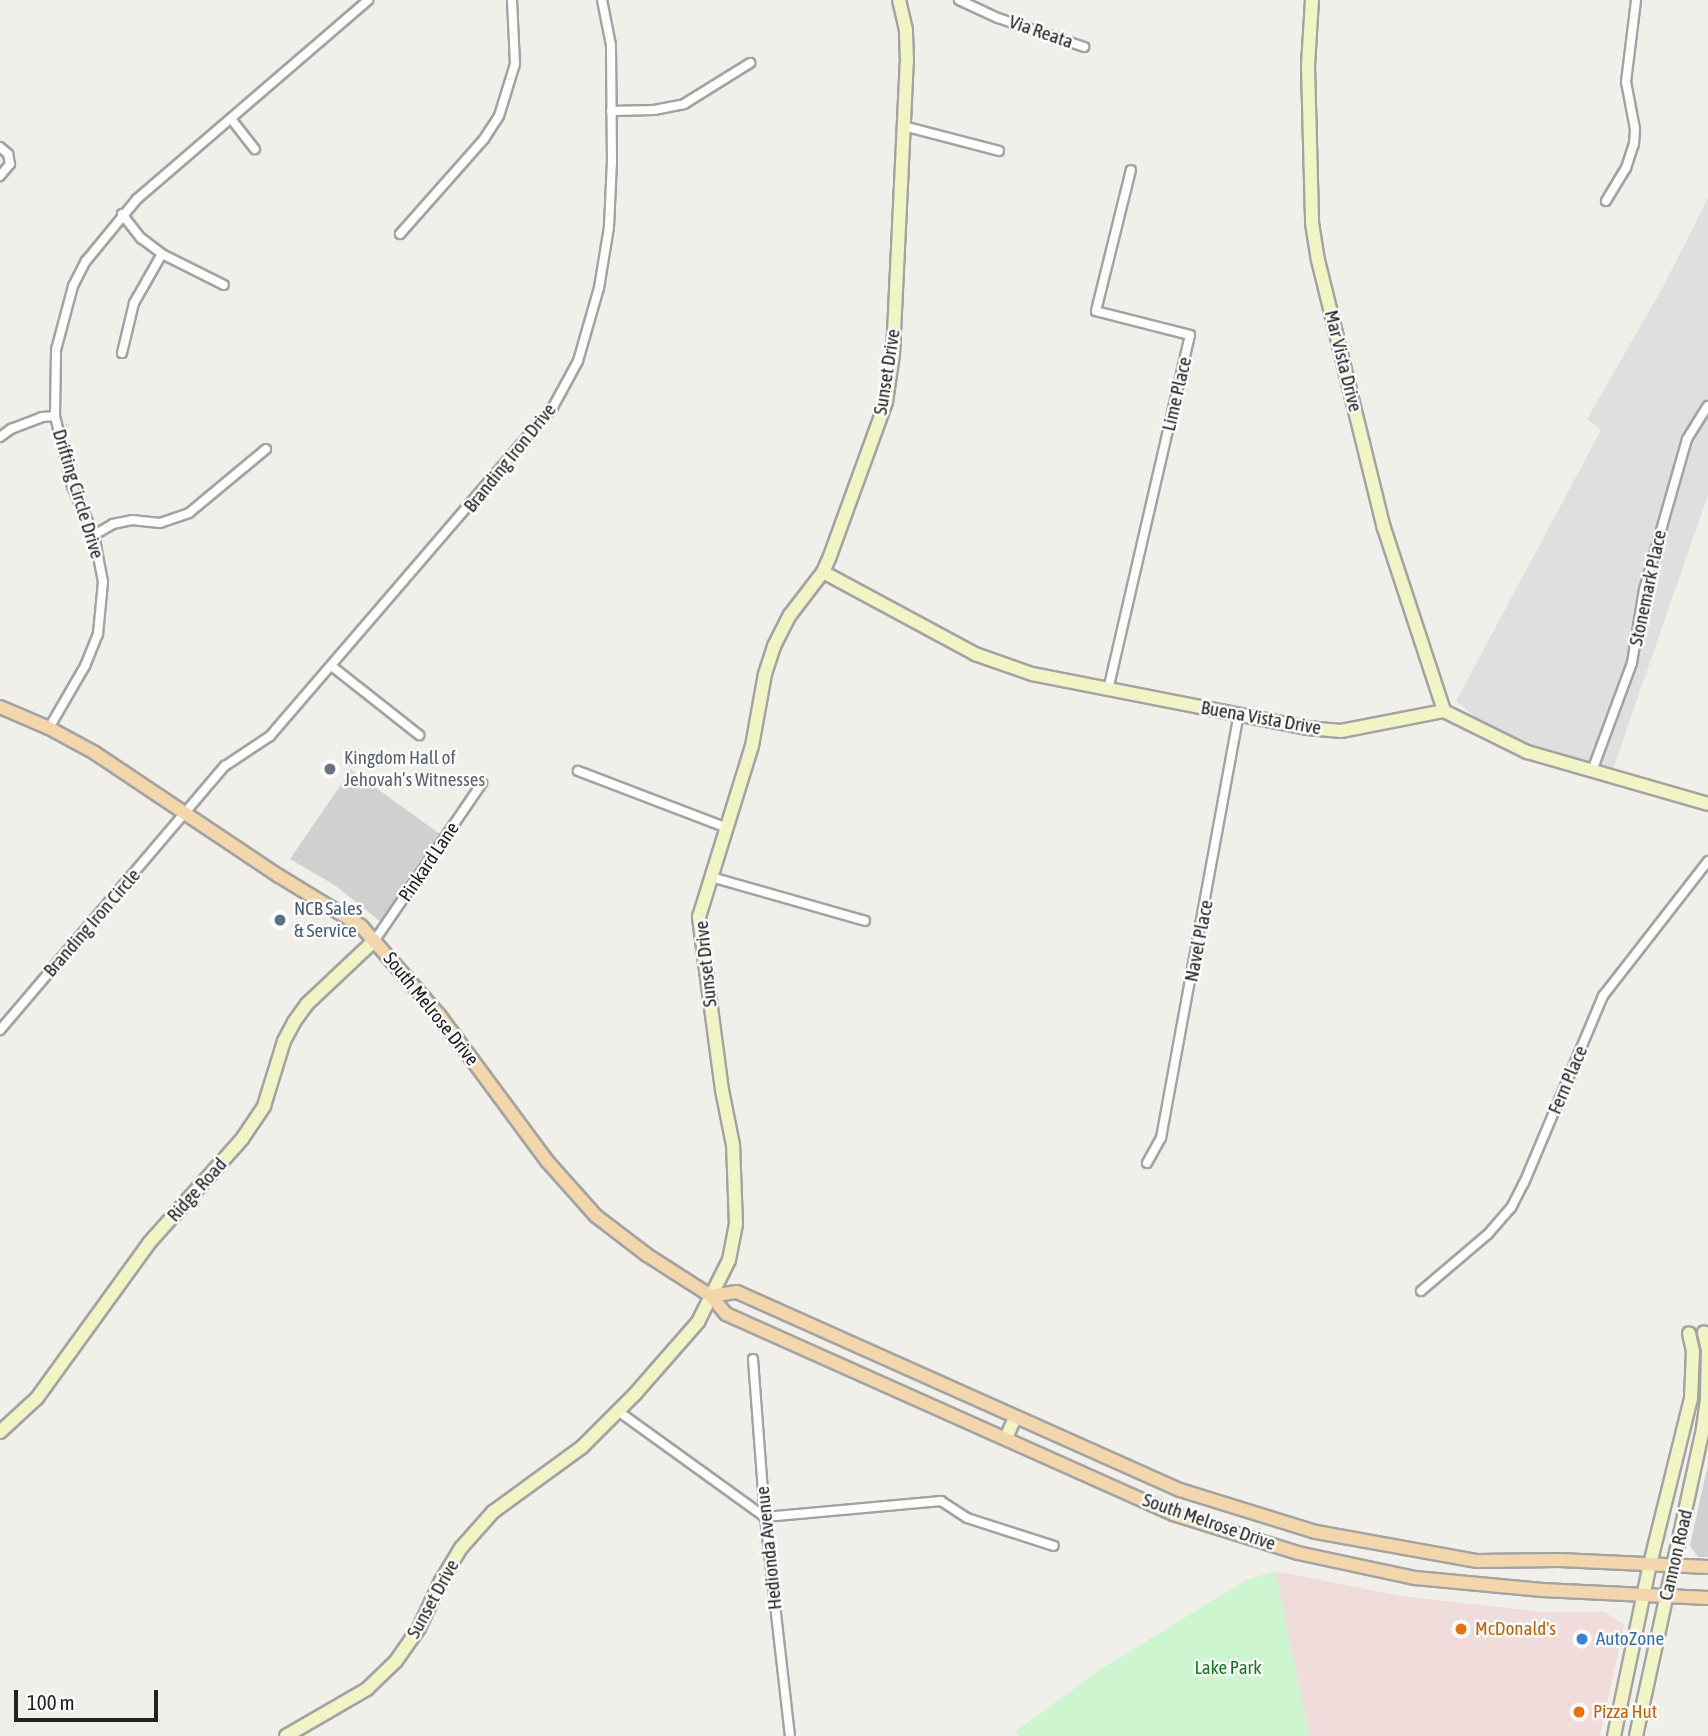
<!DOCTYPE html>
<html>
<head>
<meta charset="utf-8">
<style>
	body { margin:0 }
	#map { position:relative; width:1708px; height:1736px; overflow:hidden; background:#f1efea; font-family:"Asap Condensed",sans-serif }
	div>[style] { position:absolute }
	.residential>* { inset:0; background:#e0dfdf }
	.commercial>* { inset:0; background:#f0dcdb }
	.religious>* { inset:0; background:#d0d0d0 }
	.park>* { inset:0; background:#cdf5d0 }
	.roads { filter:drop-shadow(2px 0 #a3a3a3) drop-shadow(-2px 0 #a3a3a3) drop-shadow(0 2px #a3a3a3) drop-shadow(0 -2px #a3a3a3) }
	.street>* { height:8px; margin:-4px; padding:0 4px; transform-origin:4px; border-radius:4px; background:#fff }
	.secondary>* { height:12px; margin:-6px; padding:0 6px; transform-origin:6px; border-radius:6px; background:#f1f4c5 }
	.primary>* { height:12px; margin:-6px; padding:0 6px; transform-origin:6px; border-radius:6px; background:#f3d6ac }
	.dots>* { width:19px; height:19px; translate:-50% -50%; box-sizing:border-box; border:4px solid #fff; border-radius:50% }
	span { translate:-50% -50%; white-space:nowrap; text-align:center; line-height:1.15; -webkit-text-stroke:5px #fff; paint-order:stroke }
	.street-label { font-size:19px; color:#222 }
	.worship-label { font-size:19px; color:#5b616d }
	.left { translate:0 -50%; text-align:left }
	.service-label { font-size:19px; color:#4e5e75 }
	.food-label { font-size:19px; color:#c56008 }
	.shop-label { font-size:19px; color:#366cbe }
	.park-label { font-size:19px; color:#187821 }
	.scale { position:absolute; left:14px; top:1690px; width:144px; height:32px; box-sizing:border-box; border:4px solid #222; border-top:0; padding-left:9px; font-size:21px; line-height:24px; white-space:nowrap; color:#222; -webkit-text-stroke:5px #fff; paint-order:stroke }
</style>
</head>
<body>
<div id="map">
	<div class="residential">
		<div style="clip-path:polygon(1708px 198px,1708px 495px,1613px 769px,1527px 743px,1479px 720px,1456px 701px,1601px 430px,1587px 419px,1663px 287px)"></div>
	</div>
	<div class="commercial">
		<div style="clip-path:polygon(1275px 1571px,1401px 1596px,1544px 1612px,1605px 1612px,1624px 1625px,1600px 1736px,1309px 1736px)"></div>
	</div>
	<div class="religious">
		<div style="clip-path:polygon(351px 770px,440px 834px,381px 922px,336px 886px,290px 859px)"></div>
		<div style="clip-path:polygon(1708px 1464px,1708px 1557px,1698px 1557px,1690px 1546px)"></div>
	</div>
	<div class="park">
		<div style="clip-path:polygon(1275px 1571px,1309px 1736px,1019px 1736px,1016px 1731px,1101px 1669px,1246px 1580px)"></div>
	</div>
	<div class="roads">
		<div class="street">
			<div style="left:959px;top:0;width:43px;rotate:24.8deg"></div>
			<div style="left:998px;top:18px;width:91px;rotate:18.6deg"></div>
			<div style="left:611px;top:111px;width:43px;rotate:-1.3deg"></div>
			<div style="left:654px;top:110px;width:31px;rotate:-11deg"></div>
			<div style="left:684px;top:104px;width:78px;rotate:-31.8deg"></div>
			<div style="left:232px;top:120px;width:37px;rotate:52deg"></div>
			<div style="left:903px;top:126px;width:99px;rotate:14.6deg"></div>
			<div style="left:0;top:147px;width:11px;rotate:41deg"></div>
			<div style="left:8px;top:154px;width:10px;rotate:79deg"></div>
			<div style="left:10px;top:164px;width:16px;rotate:130deg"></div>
			<div style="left:1606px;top:201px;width:39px;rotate:-59deg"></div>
			<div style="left:1626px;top:168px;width:25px;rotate:-72deg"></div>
			<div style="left:1634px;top:144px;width:15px;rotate:-86deg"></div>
			<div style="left:1635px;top:129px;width:48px;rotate:-100.8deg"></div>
			<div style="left:1626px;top:82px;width:83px;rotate:-83deg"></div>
			<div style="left:122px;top:214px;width:31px;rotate:52deg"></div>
			<div style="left:141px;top:238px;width:26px;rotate:37deg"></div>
			<div style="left:162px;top:254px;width:69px;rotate:26.6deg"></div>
			<div style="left:400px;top:234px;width:127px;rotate:-48.5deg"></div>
			<div style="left:484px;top:139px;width:27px;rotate:-57deg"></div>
			<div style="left:499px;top:116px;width:54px;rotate:-72.9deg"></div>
			<div style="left:515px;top:64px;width:64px;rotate:-92.7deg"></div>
			<div style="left:122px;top:353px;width:51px;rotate:-76.5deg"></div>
			<div style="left:134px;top:303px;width:56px;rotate:-60.3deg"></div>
			<div style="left:0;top:437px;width:14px;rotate:-36deg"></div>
			<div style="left:11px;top:429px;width:33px;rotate:-21deg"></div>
			<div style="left:42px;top:417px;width:13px;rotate:-4deg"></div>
			<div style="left:94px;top:535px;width:22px;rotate:-30deg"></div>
			<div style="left:113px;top:524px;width:19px;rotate:-12deg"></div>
			<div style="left:132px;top:520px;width:28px;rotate:6deg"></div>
			<div style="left:160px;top:523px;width:31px;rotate:-19deg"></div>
			<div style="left:189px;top:513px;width:100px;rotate:-39.7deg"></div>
			<div style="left:333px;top:667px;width:110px;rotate:38.3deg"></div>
			<div style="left:1108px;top:690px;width:364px;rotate:-77deg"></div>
			<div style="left:1190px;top:335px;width:97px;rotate:-165.7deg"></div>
			<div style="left:1096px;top:311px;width:145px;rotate:-76.1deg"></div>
			<div style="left:49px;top:728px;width:72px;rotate:-59.9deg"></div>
			<div style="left:85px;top:666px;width:35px;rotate:-68deg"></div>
			<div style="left:98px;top:634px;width:52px;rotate:-84.5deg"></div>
			<div style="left:103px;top:582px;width:48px;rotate:-100.8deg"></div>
			<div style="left:94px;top:535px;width:54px;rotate:-114.2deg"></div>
			<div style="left:72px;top:486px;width:72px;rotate:-103.7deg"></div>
			<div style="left:55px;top:416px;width:66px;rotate:-89.1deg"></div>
			<div style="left:56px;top:350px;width:66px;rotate:-75.1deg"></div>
			<div style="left:73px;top:286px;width:28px;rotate:-63deg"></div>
			<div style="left:86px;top:261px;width:80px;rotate:-50.6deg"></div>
			<div style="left:137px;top:199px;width:305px;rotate:-40.7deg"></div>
			<div style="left:578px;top:771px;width:160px;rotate:20.9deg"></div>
			<div style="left:1592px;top:771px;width:115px;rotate:-69.7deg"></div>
			<div style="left:1632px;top:663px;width:74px;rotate:-80.7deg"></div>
			<div style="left:1644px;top:590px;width:157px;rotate:-74.1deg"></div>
			<div style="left:1687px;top:439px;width:39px;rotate:-58deg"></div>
			<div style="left:711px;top:877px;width:160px;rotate:15.9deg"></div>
			<div style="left:375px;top:940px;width:190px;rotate:-55.7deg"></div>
			<div style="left:0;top:1030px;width:347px;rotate:-49.6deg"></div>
			<div style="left:225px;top:766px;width:54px;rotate:-33.7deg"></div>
			<div style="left:270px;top:736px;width:434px;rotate:-49.3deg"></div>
			<div style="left:553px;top:407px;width:52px;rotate:-61.5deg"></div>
			<div style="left:578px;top:361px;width:76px;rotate:-74deg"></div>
			<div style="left:599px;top:288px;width:62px;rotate:-80.7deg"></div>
			<div style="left:609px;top:227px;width:65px;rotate:-87.4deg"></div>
			<div style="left:612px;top:162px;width:117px;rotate:-90.5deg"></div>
			<div style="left:611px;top:45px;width:46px;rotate:-101.3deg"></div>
			<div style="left:1147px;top:1163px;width:29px;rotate:-61deg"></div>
			<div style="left:1161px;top:1138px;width:430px;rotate:-79.6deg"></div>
			<div style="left:1421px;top:1291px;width:88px;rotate:-40.4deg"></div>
			<div style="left:1488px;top:1234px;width:35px;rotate:-49deg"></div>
			<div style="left:1511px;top:1208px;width:28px;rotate:-63deg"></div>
			<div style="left:1524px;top:1183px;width:203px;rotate:-67.1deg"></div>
			<div style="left:1603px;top:996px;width:171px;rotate:-52.1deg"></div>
			<div style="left:753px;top:1359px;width:158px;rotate:85.7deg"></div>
			<div style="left:765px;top:1517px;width:220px;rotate:83.5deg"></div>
			<div style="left:618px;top:1411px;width:181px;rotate:35.8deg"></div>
			<div style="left:765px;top:1517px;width:177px;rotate:-5.2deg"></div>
			<div style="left:941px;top:1501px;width:31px;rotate:33deg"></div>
			<div style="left:967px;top:1518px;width:91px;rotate:17.8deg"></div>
		</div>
		<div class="secondary">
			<div style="left:1312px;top:0;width:66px;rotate:93.5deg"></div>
			<div style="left:1308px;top:66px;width:157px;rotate:88.5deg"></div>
			<div style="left:1312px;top:223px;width:37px;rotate:81deg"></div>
			<div style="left:1318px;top:260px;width:276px;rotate:76.2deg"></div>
			<div style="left:1384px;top:528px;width:193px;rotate:71.8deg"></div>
			<div style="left:823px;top:572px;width:173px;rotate:28.3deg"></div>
			<div style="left:975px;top:654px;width:60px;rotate:19.3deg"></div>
			<div style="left:1032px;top:674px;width:280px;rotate:11.1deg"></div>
			<div style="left:1307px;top:728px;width:34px;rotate:5deg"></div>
			<div style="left:1341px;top:731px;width:105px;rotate:-11deg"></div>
			<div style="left:1444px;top:711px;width:93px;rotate:26.3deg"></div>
			<div style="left:1527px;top:752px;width:188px;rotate:16deg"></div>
			<div style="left:0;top:1432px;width:50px;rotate:-42.6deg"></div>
			<div style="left:37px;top:1398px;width:191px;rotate:-54.1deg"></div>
			<div style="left:149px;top:1243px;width:140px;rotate:-48.2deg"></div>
			<div style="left:242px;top:1139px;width:40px;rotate:-56deg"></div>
			<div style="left:264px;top:1106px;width:68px;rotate:-72.9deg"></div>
			<div style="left:284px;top:1041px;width:21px;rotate:-62deg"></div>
			<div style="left:294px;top:1022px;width:22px;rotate:-54deg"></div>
			<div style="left:307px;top:1004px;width:93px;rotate:-43.3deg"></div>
			<div style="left:1006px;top:1438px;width:22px;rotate:-66deg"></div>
			<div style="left:286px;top:1736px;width:94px;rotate:-30.1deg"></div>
			<div style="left:367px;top:1689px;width:40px;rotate:-44deg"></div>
			<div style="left:396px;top:1661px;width:40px;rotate:-55.1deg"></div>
			<div style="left:419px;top:1628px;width:52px;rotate:-64.9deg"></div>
			<div style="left:441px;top:1581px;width:39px;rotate:-59deg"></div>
			<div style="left:461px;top:1548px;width:48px;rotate:-48.4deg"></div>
			<div style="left:493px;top:1512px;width:110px;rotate:-36.1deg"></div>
			<div style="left:582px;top:1447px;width:75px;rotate:-45deg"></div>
			<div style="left:635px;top:1394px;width:96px;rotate:-48.8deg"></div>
			<div style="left:698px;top:1322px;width:69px;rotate:-63.4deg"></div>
			<div style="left:729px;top:1260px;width:36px;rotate:-79deg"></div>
			<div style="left:736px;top:1225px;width:80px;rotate:-92.1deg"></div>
			<div style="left:733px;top:1145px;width:56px;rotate:-101.3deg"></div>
			<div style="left:722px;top:1090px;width:175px;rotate:-97.6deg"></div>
			<div style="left:699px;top:917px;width:179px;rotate:-72.8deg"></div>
			<div style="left:752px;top:746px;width:73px;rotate:-79.8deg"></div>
			<div style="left:765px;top:674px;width:29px;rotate:-72deg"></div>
			<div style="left:774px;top:646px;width:35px;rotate:-63deg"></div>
			<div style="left:790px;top:615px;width:54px;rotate:-52.5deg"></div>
			<div style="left:823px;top:572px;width:17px;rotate:-66deg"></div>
			<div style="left:830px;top:556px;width:164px;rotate:-70deg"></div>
			<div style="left:886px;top:402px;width:49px;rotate:-81.7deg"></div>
			<div style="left:893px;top:354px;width:292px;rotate:-87.3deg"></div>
			<div style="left:907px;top:62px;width:32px;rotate:-92deg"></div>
			<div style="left:906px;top:30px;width:31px;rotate:-103deg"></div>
			<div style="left:1614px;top:1736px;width:176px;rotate:-78.2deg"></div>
			<div style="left:1650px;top:1564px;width:171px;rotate:-76.1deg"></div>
			<div style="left:1691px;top:1398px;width:47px;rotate:-87.6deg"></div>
			<div style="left:1693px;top:1351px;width:18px;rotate:-103deg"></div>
			<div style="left:1636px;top:1736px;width:315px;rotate:-77.7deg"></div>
			<div style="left:1703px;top:1428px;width:28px;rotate:-82deg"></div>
			<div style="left:1707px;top:1400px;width:50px;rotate:-88.9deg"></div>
			<div style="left:1708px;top:1350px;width:18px;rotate:-103deg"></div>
		</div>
		<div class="primary">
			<div style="left:0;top:707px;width:53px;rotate:23.2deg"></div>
			<div style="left:49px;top:728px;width:52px;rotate:28.5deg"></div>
			<div style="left:95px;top:753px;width:221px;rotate:33.8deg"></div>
			<div style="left:279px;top:876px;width:96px;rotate:31.4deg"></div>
			<div style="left:361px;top:926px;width:118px;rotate:48.8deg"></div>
			<div style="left:439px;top:1015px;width:182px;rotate:53.5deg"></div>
			<div style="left:547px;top:1161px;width:74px;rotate:48.3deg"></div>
			<div style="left:596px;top:1216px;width:64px;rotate:37.4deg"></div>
			<div style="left:647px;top:1255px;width:76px;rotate:32.6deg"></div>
			<div style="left:711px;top:1296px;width:23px;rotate:50deg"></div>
			<div style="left:726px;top:1314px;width:490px;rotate:24.1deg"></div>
			<div style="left:1173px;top:1514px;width:131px;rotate:17.3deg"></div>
			<div style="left:1298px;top:1553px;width:120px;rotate:12.1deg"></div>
			<div style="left:1415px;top:1578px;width:128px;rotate:5.4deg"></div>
			<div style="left:1542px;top:1590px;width:166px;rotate:2.8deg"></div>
			<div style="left:711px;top:1296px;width:26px;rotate:-9deg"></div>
			<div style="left:737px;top:1292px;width:485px;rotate:24.1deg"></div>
			<div style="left:1180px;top:1490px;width:142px;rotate:17.2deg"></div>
			<div style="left:1316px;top:1532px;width:164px;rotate:10.2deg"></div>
			<div style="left:1477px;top:1561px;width:83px;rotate:-0.7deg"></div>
			<div style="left:1560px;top:1560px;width:148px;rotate:2.7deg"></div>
		</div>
	</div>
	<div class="dots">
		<div style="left:330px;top:769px;background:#6b7280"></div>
		<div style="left:280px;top:920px;background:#5c6f8a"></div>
		<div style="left:1461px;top:1629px;background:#e8710a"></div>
		<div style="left:1582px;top:1639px;background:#3f7fe0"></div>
		<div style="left:1579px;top:1712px;background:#e8710a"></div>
	</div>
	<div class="street-label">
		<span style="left:1041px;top:32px;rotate:19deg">Via Reata</span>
		<span style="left:1343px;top:361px;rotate:76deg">Mar Vista Drive</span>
		<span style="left:887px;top:372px;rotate:-81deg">Sunset Drive</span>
		<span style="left:1177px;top:394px;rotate:-77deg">Lime Place</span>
		<span style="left:510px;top:458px;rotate:-51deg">Branding Iron Drive</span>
		<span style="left:78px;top:494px;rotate:73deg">Drifting Circle Drive</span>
		<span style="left:1648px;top:588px;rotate:-78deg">Stonemark Place</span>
		<span style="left:1261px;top:718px;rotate:10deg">Buena Vista Drive</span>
		<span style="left:429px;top:862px;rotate:-56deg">Pinkard Lane</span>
		<span style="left:92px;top:923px;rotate:-49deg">Branding Iron Circle</span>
		<span style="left:1199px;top:941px;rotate:-79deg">Navel Place</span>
		<span style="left:706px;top:964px;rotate:-96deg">Sunset Drive</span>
		<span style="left:431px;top:1009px;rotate:51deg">South Melrose Drive</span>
		<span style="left:1568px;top:1080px;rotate:-67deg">Fern Place</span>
		<span style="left:197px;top:1190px;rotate:-48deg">Ridge Road</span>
		<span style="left:1209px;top:1522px;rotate:19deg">South Melrose Drive</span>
		<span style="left:769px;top:1548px;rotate:-96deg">Hedionda Avenue</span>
		<span style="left:1676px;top:1555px;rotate:-77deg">Cannon Road</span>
		<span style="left:433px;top:1599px;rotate:-61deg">Sunset Drive</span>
	</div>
	<div class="worship-label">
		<span class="left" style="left:344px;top:769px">Kingdom Hall of<br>Jehovah’s Witnesses</span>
	</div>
	<div class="service-label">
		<span class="left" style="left:294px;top:920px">NCB Sales<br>&amp; Service</span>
	</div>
	<div class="food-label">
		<span class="left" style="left:1475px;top:1629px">McDonald's</span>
		<span class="left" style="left:1593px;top:1712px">Pizza Hut</span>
	</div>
	<div class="shop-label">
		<span class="left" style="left:1596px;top:1639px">AutoZone</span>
	</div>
	<div class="park-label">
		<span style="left:1228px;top:1668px">Lake Park</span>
	</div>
	<div class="scale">100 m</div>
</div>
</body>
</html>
